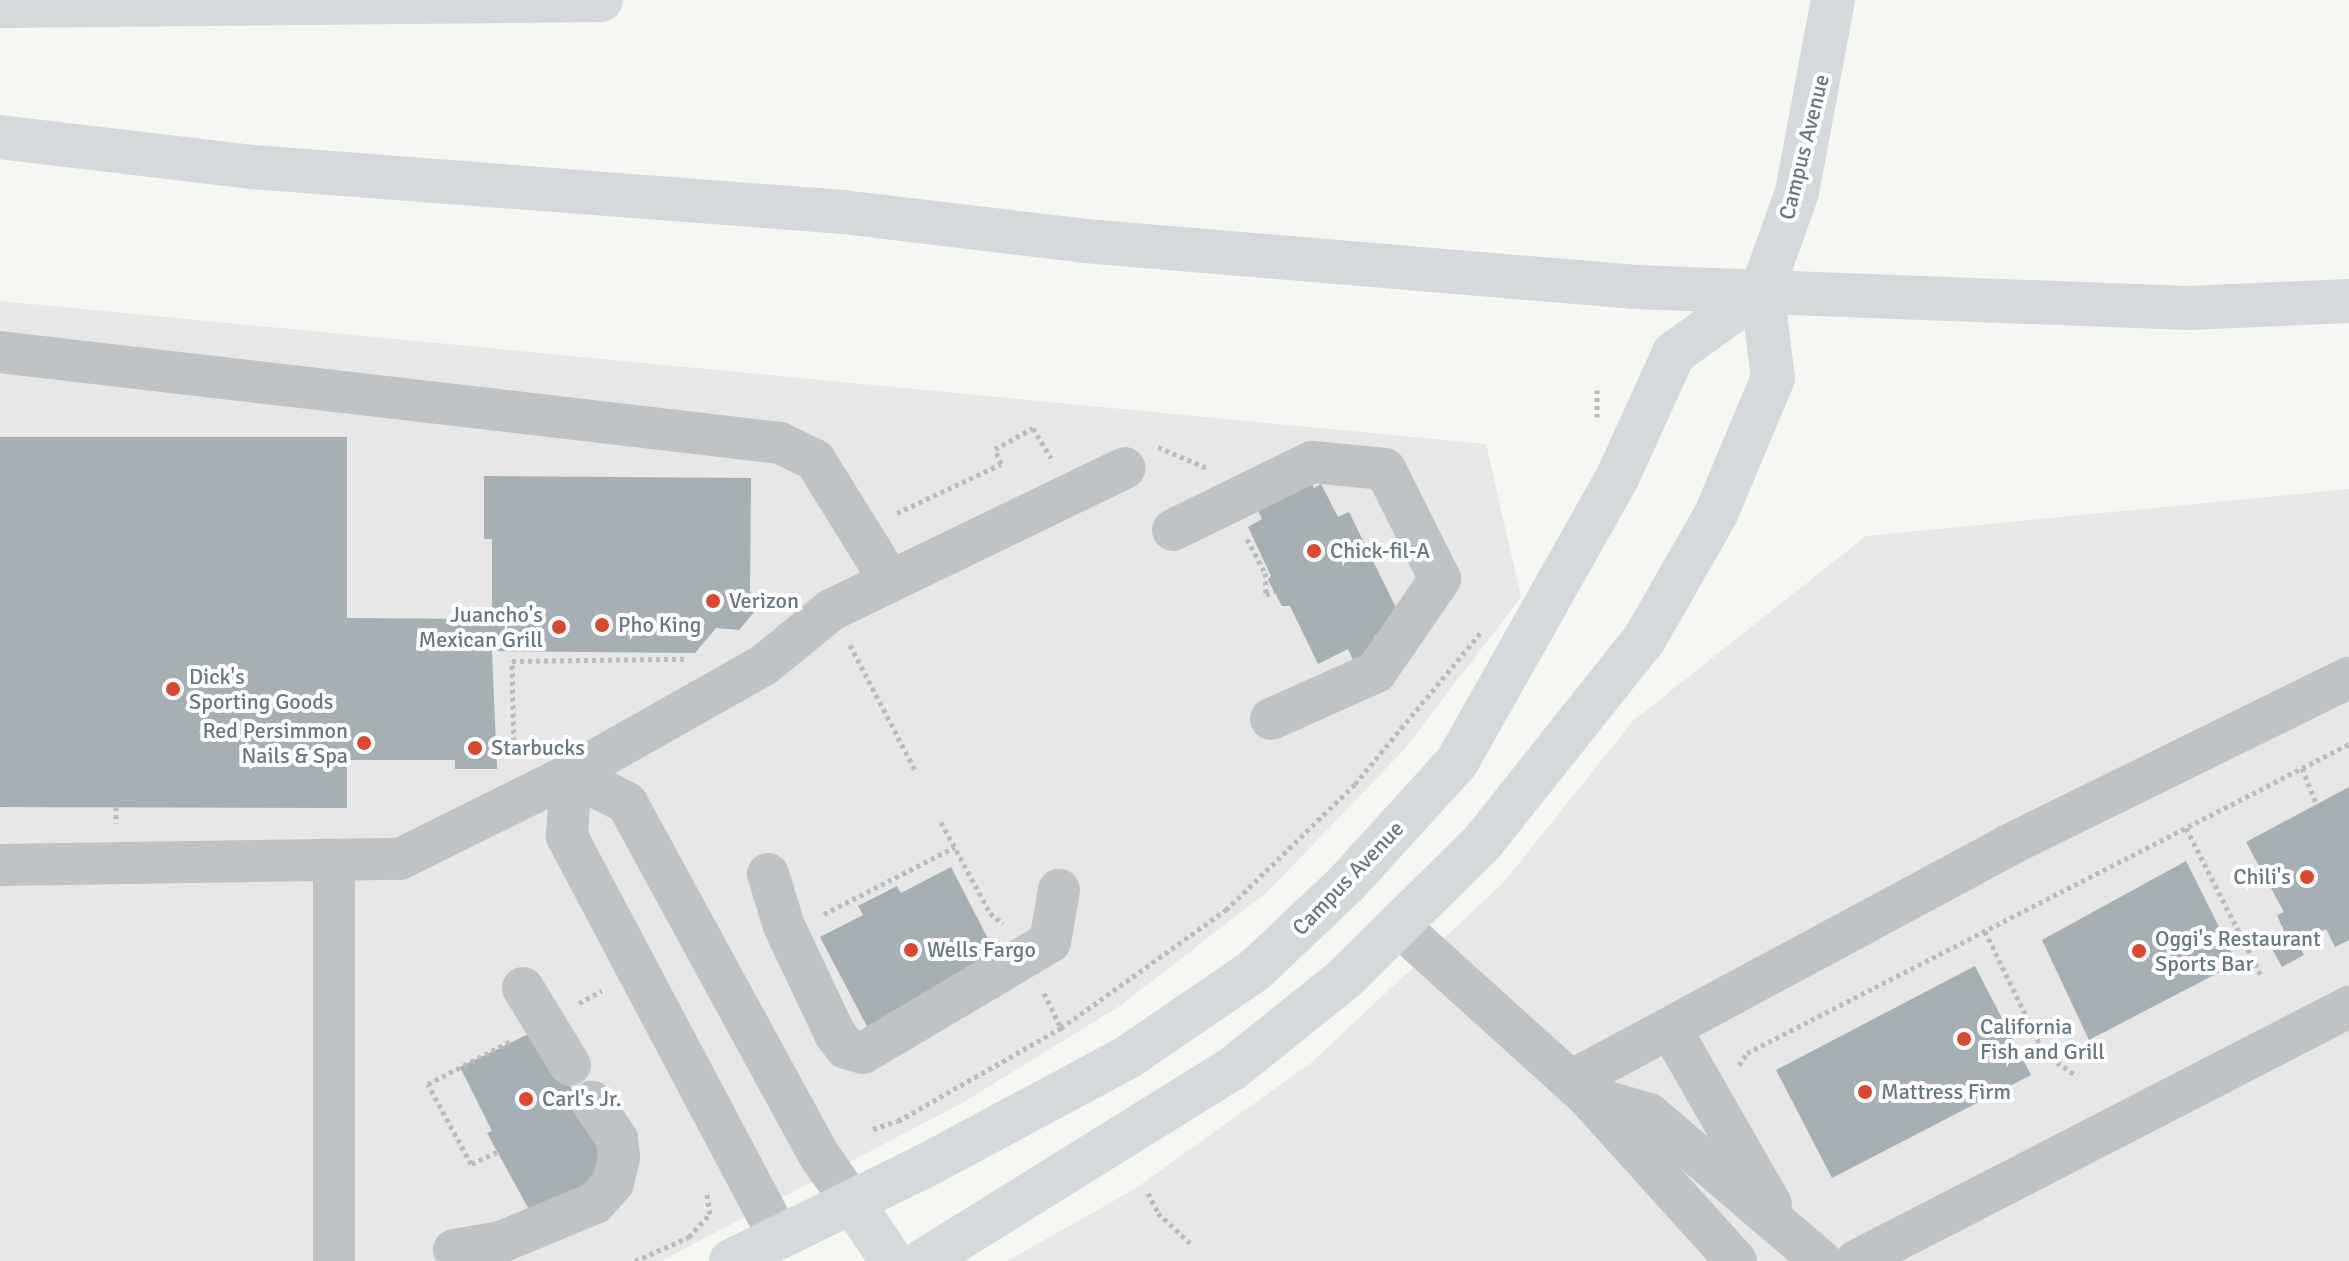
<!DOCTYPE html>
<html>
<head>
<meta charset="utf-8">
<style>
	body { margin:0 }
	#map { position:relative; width:2349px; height:1261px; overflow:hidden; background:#f6f6f3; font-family:Signika,sans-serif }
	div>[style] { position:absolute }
	.built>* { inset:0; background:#e6e7e6 }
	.building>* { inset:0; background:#a6afb3 }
	.path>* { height:5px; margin-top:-2.5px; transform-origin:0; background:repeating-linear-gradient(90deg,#b9bcbe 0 4px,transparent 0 8px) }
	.minor>* { height:42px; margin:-21px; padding:0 21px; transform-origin:21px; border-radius:21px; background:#bfc3c6 }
	.major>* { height:44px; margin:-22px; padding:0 22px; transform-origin:22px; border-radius:22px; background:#d4d9dc }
	.highway>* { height:44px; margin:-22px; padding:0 22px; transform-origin:22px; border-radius:22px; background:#d4d9dc }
	.dots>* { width:22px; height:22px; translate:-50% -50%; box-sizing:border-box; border:4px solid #fff; border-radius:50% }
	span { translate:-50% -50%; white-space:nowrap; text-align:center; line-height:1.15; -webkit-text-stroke:8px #fff; paint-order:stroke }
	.street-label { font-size:22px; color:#667882 }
	.poi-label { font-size:22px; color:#667882 }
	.left { translate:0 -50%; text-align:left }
	.right { translate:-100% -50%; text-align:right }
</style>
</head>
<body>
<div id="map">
	<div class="built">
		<div style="clip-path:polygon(0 301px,1486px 444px,1521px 597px,1403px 751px,1268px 891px,1120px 1006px,962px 1103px,661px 1261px,0 1261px)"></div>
		<div style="clip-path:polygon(2349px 489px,2349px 1261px,1007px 1261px,1133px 1190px,1311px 1063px,1503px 883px,1633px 721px,1866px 536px)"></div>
	</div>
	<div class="building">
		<div style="clip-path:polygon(0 437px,347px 437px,347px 618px,492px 619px,492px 539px,484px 539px,484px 476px,751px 478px,750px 591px,755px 611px,739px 630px,716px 628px,695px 653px,492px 651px,497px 769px,455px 769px,455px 760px,347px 760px,347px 808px,0 807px)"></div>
		<div style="clip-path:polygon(1308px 477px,1314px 488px,1321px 484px,1338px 517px,1349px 512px,1403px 622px,1374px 636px,1382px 653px,1356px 667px,1348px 649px,1318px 664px,1290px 606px,1282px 606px,1268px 580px,1271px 576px,1248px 527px,1262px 519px,1254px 503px)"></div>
		<div style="clip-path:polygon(2349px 787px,2349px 940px,2335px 947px,2326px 929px,2298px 944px,2304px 955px,2282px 967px,2266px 938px,2283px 929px,2277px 915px,2284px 912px,2246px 842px)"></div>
		<div style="clip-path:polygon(2186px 861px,2237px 963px,2089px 1040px,2042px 940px)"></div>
		<div style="clip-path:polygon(951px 867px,1001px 964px,870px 1032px,820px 937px,863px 915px,858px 906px,897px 886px,901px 893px)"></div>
		<div style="clip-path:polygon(1975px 966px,2031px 1075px,1832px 1178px,1776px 1070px)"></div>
		<div style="clip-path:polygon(541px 1028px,606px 1158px,586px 1189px,532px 1215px,487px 1133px,492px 1131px,460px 1067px)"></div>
	</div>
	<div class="path">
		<div style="left:1597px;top:417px;width:27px;rotate:-90deg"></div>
		<div style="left:1158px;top:447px;width:53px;rotate:23.2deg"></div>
		<div style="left:897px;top:513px;width:115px;rotate:-25.2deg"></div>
		<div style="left:1001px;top:464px;width:16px;rotate:-112deg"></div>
		<div style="left:995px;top:449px;width:43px;rotate:-28.9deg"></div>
		<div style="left:1033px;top:428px;width:35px;rotate:59deg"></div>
		<div style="left:1247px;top:539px;width:38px;rotate:62deg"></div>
		<div style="left:1265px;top:573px;width:22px;rotate:87deg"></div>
		<div style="left:1266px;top:595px;width:10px;rotate:-24deg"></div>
		<div style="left:850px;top:645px;width:143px;rotate:62.5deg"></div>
		<div style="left:514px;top:757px;width:96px;rotate:-91.2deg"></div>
		<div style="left:512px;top:661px;width:174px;rotate:-0.7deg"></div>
		<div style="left:2302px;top:768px;width:40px;rotate:68deg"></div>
		<div style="left:116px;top:807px;width:16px;rotate:90deg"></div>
		<div style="left:941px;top:822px;width:103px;rotate:61.7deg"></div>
		<div style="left:990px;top:913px;width:17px;rotate:40deg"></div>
		<div style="left:2186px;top:828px;width:165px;rotate:63deg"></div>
		<div style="left:824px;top:914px;width:147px;rotate:-27.1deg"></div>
		<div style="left:1985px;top:931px;width:136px;rotate:64.2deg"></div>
		<div style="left:2044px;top:1053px;width:38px;rotate:35deg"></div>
		<div style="left:1044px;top:993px;width:39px;rotate:64deg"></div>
		<div style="left:1061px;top:1028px;width:203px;rotate:-35.6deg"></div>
		<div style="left:1226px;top:910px;width:180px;rotate:-44.3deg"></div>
		<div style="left:1355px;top:784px;width:199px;rotate:-50.3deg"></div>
		<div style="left:579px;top:1003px;width:26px;rotate:-28deg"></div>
		<div style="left:1739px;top:1065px;width:14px;rotate:-56deg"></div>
		<div style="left:1747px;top:1053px;width:677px;rotate:-27.17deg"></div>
		<div style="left:873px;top:1129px;width:26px;rotate:-18deg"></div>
		<div style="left:898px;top:1121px;width:188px;rotate:-29.7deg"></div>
		<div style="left:497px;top:1152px;width:29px;rotate:155deg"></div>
		<div style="left:471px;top:1164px;width:91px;rotate:-118.3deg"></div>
		<div style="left:428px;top:1084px;width:93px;rotate:-27.4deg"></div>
		<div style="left:1148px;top:1193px;width:22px;rotate:63deg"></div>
		<div style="left:1158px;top:1213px;width:47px;rotate:43.3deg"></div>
		<div style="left:635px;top:1261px;width:59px;rotate:-24deg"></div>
		<div style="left:689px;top:1237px;width:31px;rotate:-48deg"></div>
		<div style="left:710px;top:1214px;width:20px;rotate:-99deg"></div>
	</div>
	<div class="minor">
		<div style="left:0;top:352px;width:785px;rotate:6.65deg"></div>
		<div style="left:780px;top:443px;width:39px;rotate:26deg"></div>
		<div style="left:815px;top:460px;width:142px;rotate:58.2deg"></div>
		<div style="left:1173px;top:530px;width:155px;rotate:-26.1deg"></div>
		<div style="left:1312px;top:462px;width:73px;rotate:5.5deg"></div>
		<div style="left:1385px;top:469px;width:123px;rotate:63.4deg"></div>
		<div style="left:1440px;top:579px;width:113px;rotate:124.5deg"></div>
		<div style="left:1376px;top:672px;width:115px;rotate:155.9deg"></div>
		<div style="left:334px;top:862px;width:399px;rotate:90deg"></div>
		<div style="left:0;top:865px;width:400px;rotate:-0.9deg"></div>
		<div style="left:400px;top:859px;width:191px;rotate:-26.4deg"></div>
		<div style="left:571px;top:774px;width:222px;rotate:-29.5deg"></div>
		<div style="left:764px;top:665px;width:87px;rotate:-39.4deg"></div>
		<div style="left:831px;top:610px;width:326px;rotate:-25.8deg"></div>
		<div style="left:768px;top:874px;width:54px;rotate:72.9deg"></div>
		<div style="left:784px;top:926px;width:119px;rotate:64.7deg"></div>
		<div style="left:835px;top:1034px;width:18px;rotate:52deg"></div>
		<div style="left:846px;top:1048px;width:18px;rotate:16deg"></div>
		<div style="left:863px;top:1053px;width:217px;rotate:-30.7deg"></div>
		<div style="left:1050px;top:942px;width:53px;rotate:-80.2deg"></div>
		<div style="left:1400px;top:927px;width:252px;rotate:42.1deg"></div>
		<div style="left:1587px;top:1096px;width:222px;rotate:47.9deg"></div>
		<div style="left:523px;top:988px;width:90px;rotate:58.6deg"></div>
		<div style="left:1670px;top:1028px;width:203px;rotate:60.2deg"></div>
		<div style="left:1571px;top:1081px;width:498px;rotate:-28.3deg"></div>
		<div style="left:2009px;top:845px;width:379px;rotate:-26.2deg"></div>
		<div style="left:1587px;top:1096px;width:65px;rotate:16.2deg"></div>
		<div style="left:1649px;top:1114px;width:226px;rotate:40.5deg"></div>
		<div style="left:779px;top:1237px;width:454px;rotate:-117.9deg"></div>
		<div style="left:567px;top:836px;width:62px;rotate:-86.3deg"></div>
		<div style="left:571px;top:774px;width:63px;rotate:27.4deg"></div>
		<div style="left:627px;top:803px;width:401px;rotate:61.4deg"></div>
		<div style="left:819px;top:1155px;width:57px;rotate:54.9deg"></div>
		<div style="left:454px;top:1250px;width:48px;rotate:-9.7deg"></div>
		<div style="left:501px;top:1242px;width:102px;rotate:-22.5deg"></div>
		<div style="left:595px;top:1203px;width:27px;rotate:-48deg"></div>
		<div style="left:613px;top:1183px;width:27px;rotate:-77deg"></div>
		<div style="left:619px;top:1157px;width:18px;rotate:-96deg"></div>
		<div style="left:617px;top:1139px;width:45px;rotate:-124deg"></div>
		<div style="left:1856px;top:1261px;width:555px;rotate:-27.26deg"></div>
	</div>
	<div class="major">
		<div style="left:852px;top:1202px;width:71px;rotate:55.9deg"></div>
		<div style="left:731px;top:1261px;width:214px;rotate:-26.1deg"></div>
		<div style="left:923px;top:1167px;width:233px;rotate:-28.2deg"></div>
		<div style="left:1128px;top:1057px;width:154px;rotate:-34.4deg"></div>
		<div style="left:1255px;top:970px;width:125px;rotate:-43.4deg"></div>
		<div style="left:1346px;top:884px;width:165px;rotate:-47.7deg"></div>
		<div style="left:1457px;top:762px;width:328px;rotate:-60.6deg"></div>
		<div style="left:1618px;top:476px;width:135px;rotate:-65.5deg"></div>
		<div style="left:1674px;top:353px;width:108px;rotate:-35.6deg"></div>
		<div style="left:923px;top:1261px;width:364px;rotate:-31.9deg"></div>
		<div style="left:1232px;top:1069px;width:145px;rotate:-38.8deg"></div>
		<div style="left:1345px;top:978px;width:192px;rotate:-44.6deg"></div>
		<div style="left:1482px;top:843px;width:262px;rotate:-51.5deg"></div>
		<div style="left:1645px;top:638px;width:143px;rotate:-60.2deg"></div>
		<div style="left:1716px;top:514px;width:147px;rotate:-67.3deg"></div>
		<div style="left:1773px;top:378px;width:89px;rotate:-97.1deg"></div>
		<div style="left:1762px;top:290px;width:104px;rotate:-70.3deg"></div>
		<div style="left:1797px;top:192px;width:195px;rotate:-79.4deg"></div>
	</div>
	<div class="highway">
		<div style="left:0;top:6px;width:601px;rotate:-0.57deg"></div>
		<div style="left:0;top:137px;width:255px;rotate:6.8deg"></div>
		<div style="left:253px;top:167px;width:592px;rotate:4.36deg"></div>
		<div style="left:843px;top:212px;width:244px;rotate:6.8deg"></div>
		<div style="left:1085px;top:241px;width:553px;rotate:4.77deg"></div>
		<div style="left:1636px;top:287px;width:552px;rotate:2.18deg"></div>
		<div style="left:2188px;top:308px;width:161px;rotate:-2.5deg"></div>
	</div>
	<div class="dots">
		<div style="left:1314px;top:551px;background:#da492e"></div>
		<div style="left:713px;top:601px;background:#da492e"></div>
		<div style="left:602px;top:625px;background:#da492e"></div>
		<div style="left:559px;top:627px;background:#da492e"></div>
		<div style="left:173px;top:689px;background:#da492e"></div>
		<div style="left:364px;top:743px;background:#da492e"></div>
		<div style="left:475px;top:748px;background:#da492e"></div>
		<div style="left:2307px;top:877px;background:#da492e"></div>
		<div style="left:911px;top:950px;background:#da492e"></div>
		<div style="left:2139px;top:951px;background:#da492e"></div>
		<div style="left:1964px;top:1039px;background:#da492e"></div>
		<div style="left:1865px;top:1092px;background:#da492e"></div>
		<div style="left:526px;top:1099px;background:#da492e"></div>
	</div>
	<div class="street-label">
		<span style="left:1804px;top:147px;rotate:-76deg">Campus Avenue</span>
		<span style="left:1348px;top:878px;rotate:-46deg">Campus Avenue</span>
	</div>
	<div class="poi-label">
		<span class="left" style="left:1330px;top:551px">Chick-fil-A</span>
		<span class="left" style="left:729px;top:601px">Verizon</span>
		<span class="right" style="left:543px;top:627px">Juancho's<br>Mexican Grill</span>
		<span class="left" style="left:618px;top:625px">Pho King</span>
		<span class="left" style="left:189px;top:689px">Dick's<br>Sporting Goods</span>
		<span class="right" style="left:348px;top:743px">Red Persimmon<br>Nails &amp; Spa</span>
		<span class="left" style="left:491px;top:748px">Starbucks</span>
		<span class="right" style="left:2291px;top:877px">Chili's</span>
		<span class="left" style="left:2155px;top:951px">Oggi's Restaurant<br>Sports Bar</span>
		<span class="left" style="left:927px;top:950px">Wells Fargo</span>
		<span class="left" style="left:1980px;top:1039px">California<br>Fish and Grill</span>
		<span class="left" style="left:1881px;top:1092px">Mattress Firm</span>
		<span class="left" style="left:542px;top:1099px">Carl's Jr.</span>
	</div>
</div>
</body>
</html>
